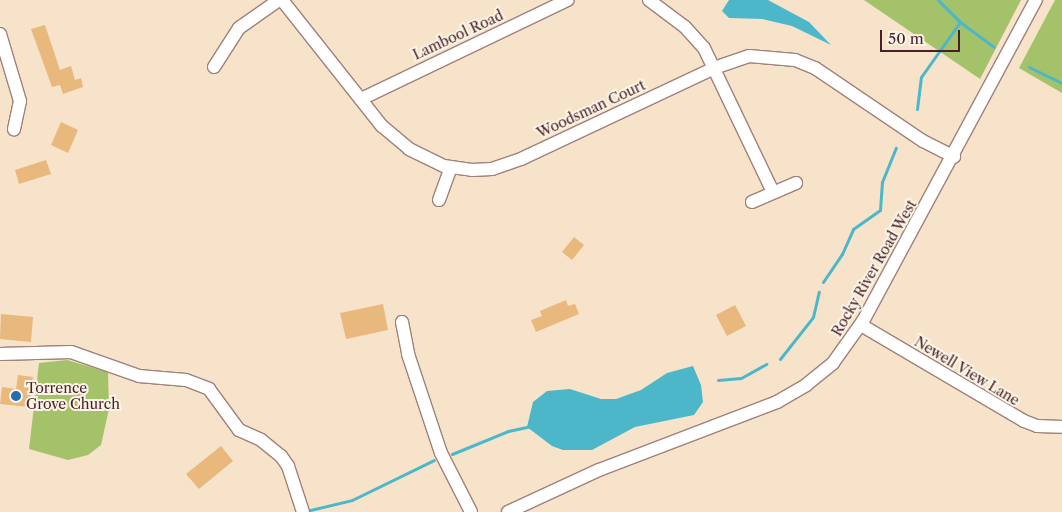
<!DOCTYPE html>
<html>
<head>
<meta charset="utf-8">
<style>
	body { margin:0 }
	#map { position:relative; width:1062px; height:512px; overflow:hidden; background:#f7e3ca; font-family:"Libre Caslon Text",serif }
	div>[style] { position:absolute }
	.green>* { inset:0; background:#a4c26a }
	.water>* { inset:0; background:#4db7ca }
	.stream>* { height:3px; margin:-1.5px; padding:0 1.5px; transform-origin:1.5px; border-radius:1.5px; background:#4db7ca }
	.building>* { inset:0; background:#e8b87d }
	.roads { filter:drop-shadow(1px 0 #a0817a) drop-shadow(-1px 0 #a0817a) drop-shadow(0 1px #a0817a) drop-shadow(0 -1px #a0817a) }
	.minor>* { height:12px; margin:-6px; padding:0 6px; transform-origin:6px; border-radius:6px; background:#fff }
	.dots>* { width:14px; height:14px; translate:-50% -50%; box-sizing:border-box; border:2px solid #fcf5e5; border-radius:50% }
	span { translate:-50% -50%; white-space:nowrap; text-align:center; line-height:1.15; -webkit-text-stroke:4px #fcf5e5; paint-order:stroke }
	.street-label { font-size:14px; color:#4a1f2b }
	.poi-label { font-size:14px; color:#4a1f2b }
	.left { translate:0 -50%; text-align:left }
	.scale { position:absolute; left:880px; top:30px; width:80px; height:22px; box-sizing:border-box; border:2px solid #4a1f2b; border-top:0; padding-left:6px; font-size:15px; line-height:18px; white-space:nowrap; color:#4a1f2b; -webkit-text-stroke:4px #fcf5e5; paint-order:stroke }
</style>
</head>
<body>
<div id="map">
	<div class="green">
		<div style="clip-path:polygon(864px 0,1021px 0,980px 79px)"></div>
		<div style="clip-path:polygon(1055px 0,1062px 0,1062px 93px,1019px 68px)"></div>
		<div style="clip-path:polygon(67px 360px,108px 372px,109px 409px,101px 445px,88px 455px,68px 460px,29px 449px,39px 363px)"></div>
	</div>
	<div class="water">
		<div style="clip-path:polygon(729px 0,768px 0,809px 22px,831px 45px,792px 26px,762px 19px,729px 18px,722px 11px)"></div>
		<div style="clip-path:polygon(693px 366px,701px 385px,703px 402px,694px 415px,635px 427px,592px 450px,563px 450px,552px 446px,527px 427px,533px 402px,547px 391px,570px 389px,601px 399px,616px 399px,641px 390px,667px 373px)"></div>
	</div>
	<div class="stream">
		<div style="left:938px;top:0;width:31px;rotate:45deg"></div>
		<div style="left:960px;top:22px;width:42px;rotate:36.3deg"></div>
		<div style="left:1029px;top:67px;width:37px;rotate:26deg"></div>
		<div style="left:917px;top:109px;width:32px;rotate:-83deg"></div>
		<div style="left:921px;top:77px;width:67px;rotate:-54.7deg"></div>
		<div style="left:823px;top:282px;width:34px;rotate:-56deg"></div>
		<div style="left:842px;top:254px;width:27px;rotate:-66deg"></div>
		<div style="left:853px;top:229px;width:33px;rotate:-35deg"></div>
		<div style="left:880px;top:210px;width:28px;rotate:-86deg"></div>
		<div style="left:882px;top:182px;width:37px;rotate:-68deg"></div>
		<div style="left:780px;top:359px;width:53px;rotate:-51.8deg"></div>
		<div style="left:813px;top:317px;width:26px;rotate:-77deg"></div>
		<div style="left:718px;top:380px;width:23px;rotate:-5deg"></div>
		<div style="left:741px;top:378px;width:29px;rotate:-29deg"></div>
		<div style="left:452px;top:454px;width:61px;rotate:-22.3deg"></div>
		<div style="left:508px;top:431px;width:24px;rotate:-12deg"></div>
		<div style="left:306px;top:511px;width:47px;rotate:-13.4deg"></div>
		<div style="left:352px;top:500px;width:91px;rotate:-26deg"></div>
	</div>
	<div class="building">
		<div style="clip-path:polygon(45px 25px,60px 70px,71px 66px,75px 80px,81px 78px,83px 87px,63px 94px,60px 85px,52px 87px,31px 29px)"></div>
		<div style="clip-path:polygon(61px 122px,78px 130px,68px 153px,51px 145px)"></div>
		<div style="clip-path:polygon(46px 160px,51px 174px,19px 184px,15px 170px)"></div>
		<div style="clip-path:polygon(574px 237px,584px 245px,572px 260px,562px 252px)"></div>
		<div style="clip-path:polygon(566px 300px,568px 306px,575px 304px,579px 314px,536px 332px,531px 320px,542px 316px,540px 311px)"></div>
		<div style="clip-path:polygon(383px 304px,388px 330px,346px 339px,340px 313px)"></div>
		<div style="clip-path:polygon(735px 305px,746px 326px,727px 336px,716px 315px)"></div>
		<div style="clip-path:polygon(1px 314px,33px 317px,31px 342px,0 339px)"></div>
		<div style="clip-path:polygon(18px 375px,33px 377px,29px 407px,0 404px,2px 387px,16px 389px)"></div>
		<div style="clip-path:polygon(221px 446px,233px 461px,199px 489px,186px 474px)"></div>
	</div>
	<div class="roads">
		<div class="minor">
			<div style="left:282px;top:0;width:161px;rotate:51.6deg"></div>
			<div style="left:382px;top:126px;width:35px;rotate:40deg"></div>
			<div style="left:409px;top:149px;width:39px;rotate:26deg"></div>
			<div style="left:444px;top:166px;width:28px;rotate:8deg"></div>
			<div style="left:472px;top:170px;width:20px;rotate:-3deg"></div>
			<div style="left:492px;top:169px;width:31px;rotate:-19deg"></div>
			<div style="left:521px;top:159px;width:213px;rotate:-25.2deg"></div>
			<div style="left:714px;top:68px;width:37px;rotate:-19deg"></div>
			<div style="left:749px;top:56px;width:46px;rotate:5deg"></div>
			<div style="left:795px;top:60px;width:22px;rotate:22deg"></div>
			<div style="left:815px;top:68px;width:130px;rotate:34.1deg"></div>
			<div style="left:923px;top:141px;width:35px;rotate:27deg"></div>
			<div style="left:649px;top:0;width:45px;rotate:36.9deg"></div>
			<div style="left:685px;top:27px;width:28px;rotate:48deg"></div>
			<div style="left:704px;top:48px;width:160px;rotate:64.4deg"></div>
			<div style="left:0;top:34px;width:70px;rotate:73.4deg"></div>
			<div style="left:20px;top:101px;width:29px;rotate:102deg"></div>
			<div style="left:214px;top:67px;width:46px;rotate:-57.3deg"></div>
			<div style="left:239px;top:28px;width:49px;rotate:-35deg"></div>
			<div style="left:361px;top:99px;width:229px;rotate:-25.6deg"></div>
			<div style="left:439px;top:200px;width:35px;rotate:-70deg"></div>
			<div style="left:752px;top:202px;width:48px;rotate:-23.4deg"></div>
			<div style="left:402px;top:322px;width:33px;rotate:79deg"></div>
			<div style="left:408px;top:354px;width:104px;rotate:71.6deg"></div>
			<div style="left:441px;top:453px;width:66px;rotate:63deg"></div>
			<div style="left:861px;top:325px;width:189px;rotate:30.5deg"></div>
			<div style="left:1024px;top:421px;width:14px;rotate:21deg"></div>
			<div style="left:1037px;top:426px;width:25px;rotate:2deg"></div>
			<div style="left:0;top:354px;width:71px;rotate:-1.6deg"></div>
			<div style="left:71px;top:352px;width:72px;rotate:19.4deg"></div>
			<div style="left:139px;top:376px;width:47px;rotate:4.9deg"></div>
			<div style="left:186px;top:380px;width:25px;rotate:21deg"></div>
			<div style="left:209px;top:389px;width:51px;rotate:53.8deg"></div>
			<div style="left:239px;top:430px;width:24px;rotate:24deg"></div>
			<div style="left:261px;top:440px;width:26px;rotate:39deg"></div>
			<div style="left:281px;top:456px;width:12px;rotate:55deg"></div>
			<div style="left:288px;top:466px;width:48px;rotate:71.9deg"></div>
			<div style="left:508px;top:512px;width:100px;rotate:-24.8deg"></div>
			<div style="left:599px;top:470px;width:191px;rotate:-20.9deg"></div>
			<div style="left:777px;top:402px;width:34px;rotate:-30deg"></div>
			<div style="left:806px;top:385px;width:35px;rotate:-39deg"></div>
			<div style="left:833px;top:363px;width:52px;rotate:-54.5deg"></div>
			<div style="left:863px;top:321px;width:365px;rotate:-61.7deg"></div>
		</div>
	</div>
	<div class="dots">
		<div style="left:16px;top:396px;background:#1f6fb2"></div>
	</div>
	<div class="street-label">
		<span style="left:458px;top:35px;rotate:-25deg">Lambool Road</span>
		<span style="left:591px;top:109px;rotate:-25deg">Woodsman Court</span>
		<span style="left:874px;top:268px;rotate:-60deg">Rocky River Road West</span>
		<span style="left:967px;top:371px;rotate:31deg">Newell View Lane</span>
	</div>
	<div class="poi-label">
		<span class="left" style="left:26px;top:396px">Torrence<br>Grove Church</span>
	</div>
	<div class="scale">50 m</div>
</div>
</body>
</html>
